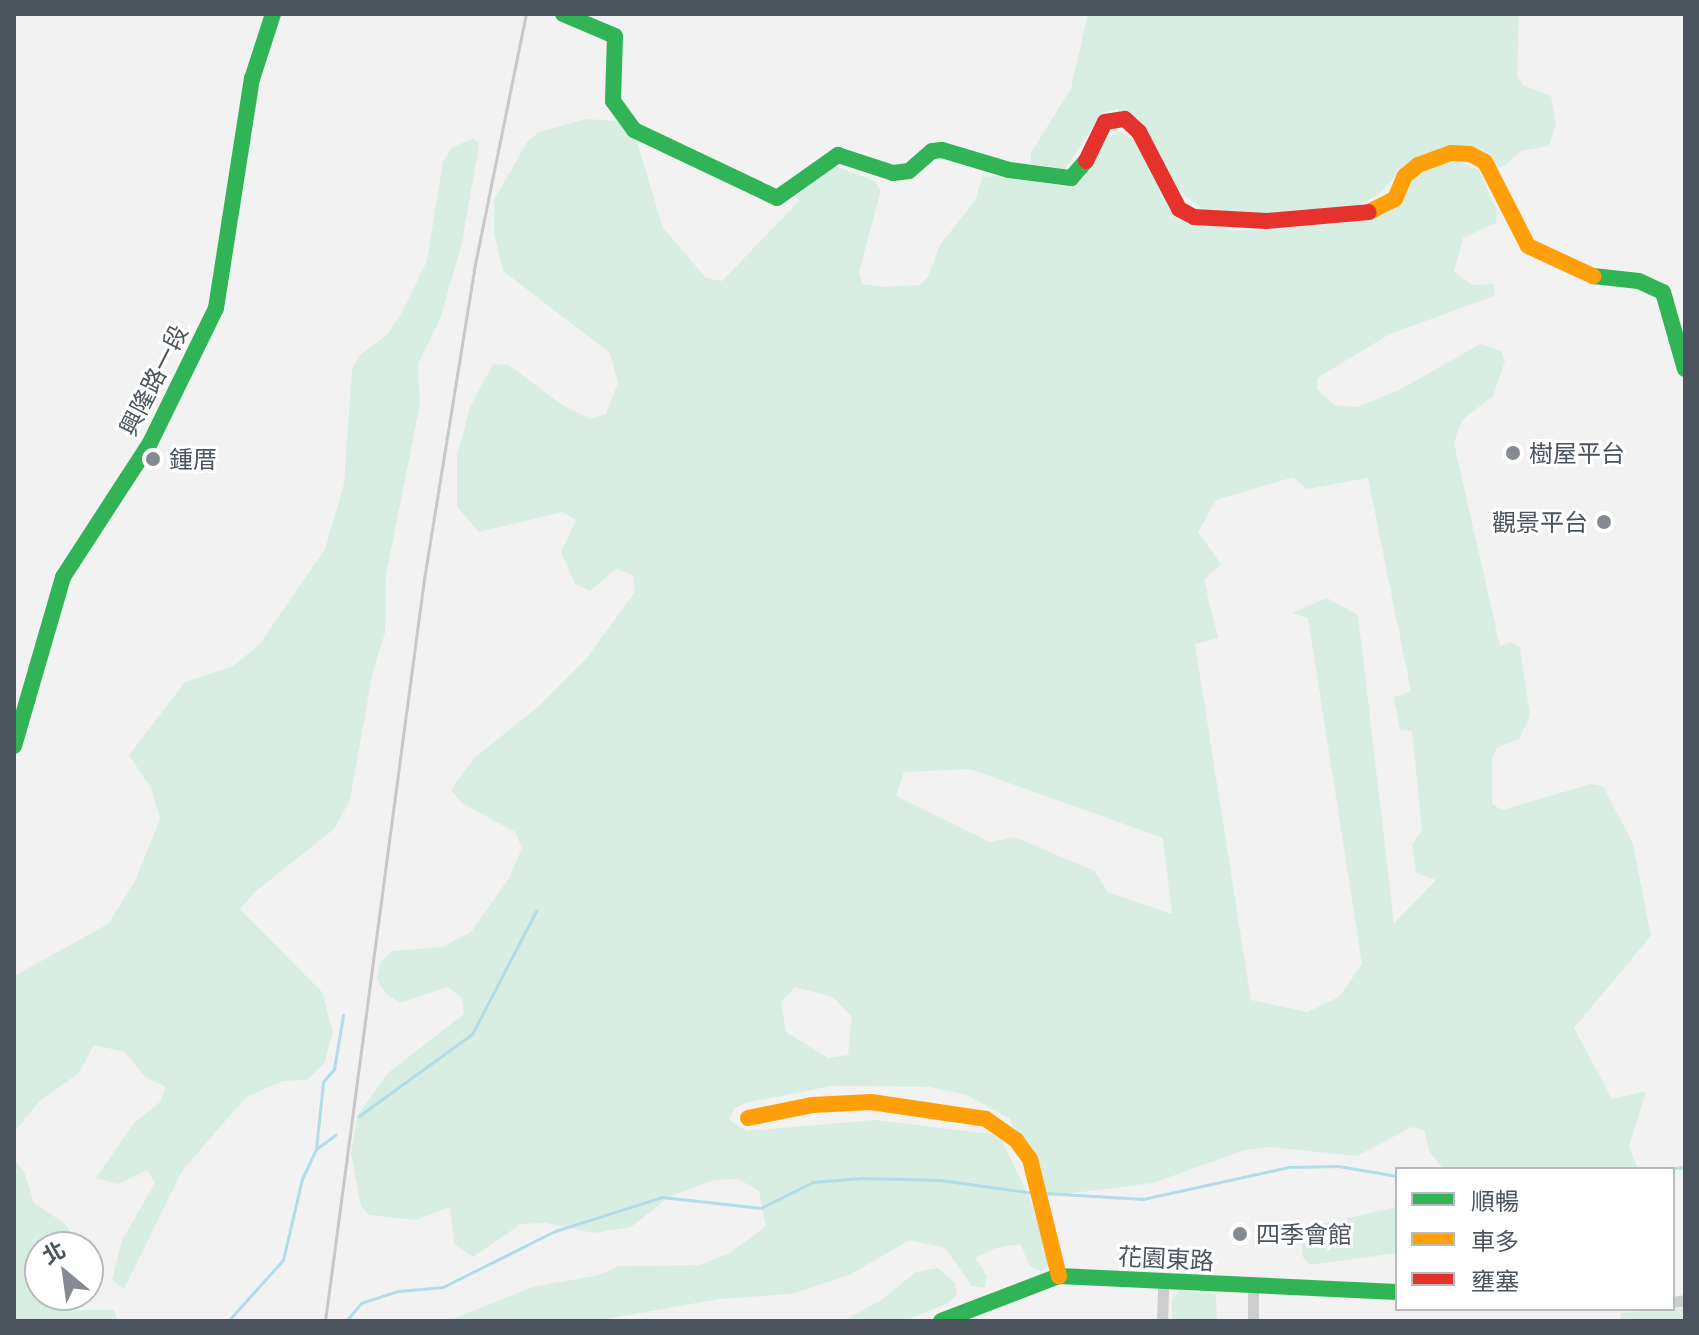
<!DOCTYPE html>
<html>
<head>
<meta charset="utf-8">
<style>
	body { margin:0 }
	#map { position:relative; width:1699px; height:1335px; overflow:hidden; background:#f2f2f2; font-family:Barlow,"Noto Sans TC",sans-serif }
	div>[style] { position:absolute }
	.green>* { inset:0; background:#d9eee2 }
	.stream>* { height:3px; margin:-1.5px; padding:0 1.5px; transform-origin:1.5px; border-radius:1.5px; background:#b2dce8 }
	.street>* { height:11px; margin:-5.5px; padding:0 5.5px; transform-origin:5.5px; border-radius:5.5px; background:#ccced0 }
	.fast>* { height:16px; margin:-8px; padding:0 8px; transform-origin:8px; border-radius:8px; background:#30b455 }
	.slow>* { height:16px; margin:-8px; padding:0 8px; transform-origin:8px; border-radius:8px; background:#ff9f0a }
	.jam>* { height:16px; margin:-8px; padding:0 8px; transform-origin:8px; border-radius:8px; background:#e5322d }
	.rail>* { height:3px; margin:-1.5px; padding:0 1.5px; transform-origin:1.5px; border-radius:1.5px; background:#c7c8ca }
	.dots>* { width:22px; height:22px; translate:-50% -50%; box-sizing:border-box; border:4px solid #fff; border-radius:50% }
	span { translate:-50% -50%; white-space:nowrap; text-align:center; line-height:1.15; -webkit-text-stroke:6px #fff; paint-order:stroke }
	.street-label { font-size:24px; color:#4b545d }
	.poi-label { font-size:24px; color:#4b545d }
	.left { translate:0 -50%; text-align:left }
	.right { translate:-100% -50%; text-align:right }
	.frame { position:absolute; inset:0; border:16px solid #4b545d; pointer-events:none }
	.legend { position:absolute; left:1395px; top:1167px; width:280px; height:144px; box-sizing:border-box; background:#fff; border:2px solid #b7bbbe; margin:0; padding:10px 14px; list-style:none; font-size:24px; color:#4b545d }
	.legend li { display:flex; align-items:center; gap:16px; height:40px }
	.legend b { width:40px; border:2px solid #b7bbbe }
	.north { position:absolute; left:24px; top:1231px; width:80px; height:80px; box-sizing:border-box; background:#fff; border:2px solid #b7bbbe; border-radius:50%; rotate:331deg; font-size:22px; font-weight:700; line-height:32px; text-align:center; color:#4b545d }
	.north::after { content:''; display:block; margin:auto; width:28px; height:36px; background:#858b91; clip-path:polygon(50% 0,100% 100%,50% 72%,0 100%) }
</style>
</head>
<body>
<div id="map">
	<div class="green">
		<div style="clip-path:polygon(1088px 14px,1519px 14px,1517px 76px,1523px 85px,1551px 96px,1556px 125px,1549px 146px,1521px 151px,1504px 166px,1494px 169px,1460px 150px,1402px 169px,1379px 194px,1359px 205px,1251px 217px,1205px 212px,1175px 187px,1135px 124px,1118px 109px,1102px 113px,1065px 169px,1031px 164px,1031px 153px,1071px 88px)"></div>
		<div style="clip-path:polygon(evenodd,586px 119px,618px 121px,634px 132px,663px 228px,706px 278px,722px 281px,799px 201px,792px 192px,830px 164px,874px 181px,881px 190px,859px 272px,862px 284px,885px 287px,920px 285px,928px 277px,940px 245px,976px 199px,982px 177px,1004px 175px,1061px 186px,1074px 180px,1100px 142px,1120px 131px,1138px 143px,1176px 214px,1230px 230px,1277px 230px,1349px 218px,1391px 202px,1424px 169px,1459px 161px,1479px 170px,1497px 211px,1496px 223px,1463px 238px,1454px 272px,1472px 285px,1494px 284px,1494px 296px,1390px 334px,1317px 378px,1317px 389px,1334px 405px,1357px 407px,1399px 390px,1480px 344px,1501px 351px,1505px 361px,1493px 396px,1462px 420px,1454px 443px,1500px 646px,1510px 642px,1520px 647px,1530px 716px,1519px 739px,1497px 748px,1492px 758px,1492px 804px,1502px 810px,1591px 784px,1603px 786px,1633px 844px,1651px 936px,1574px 1028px,1612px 1099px,1646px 1091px,1629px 1147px,1638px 1169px,1444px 1169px,1430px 1153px,1424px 1130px,1412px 1127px,1357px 1156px,1270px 1147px,1245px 1150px,1153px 1183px,1042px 1197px,1010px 1119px,967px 1095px,930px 1087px,831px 1086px,745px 1103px,734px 1109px,729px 1120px,747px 1131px,875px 1120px,991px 1134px,1001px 1139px,1031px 1201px,1052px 1265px,1041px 1271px,1030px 1266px,1020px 1244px,996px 1248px,975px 1258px,987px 1276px,985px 1288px,972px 1286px,945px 1248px,910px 1240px,849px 1275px,792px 1294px,719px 1299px,607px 1319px,448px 1321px,532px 1287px,599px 1275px,619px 1266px,699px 1265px,730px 1253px,766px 1226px,759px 1191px,738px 1179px,714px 1180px,669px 1197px,631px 1227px,594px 1233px,545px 1223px,521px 1224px,473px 1257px,454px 1244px,450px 1207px,416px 1220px,369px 1215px,361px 1206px,351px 1154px,357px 1116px,388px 1073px,464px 1014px,461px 997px,448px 987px,400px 1003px,385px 993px,377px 979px,380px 963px,392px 951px,442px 947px,471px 932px,509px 878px,522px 848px,515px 832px,462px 803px,451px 790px,474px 758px,539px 706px,586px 659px,635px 592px,633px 575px,616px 569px,590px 591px,575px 584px,561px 552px,576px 520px,562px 512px,479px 532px,457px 507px,457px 456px,470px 407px,493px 364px,509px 365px,562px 405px,591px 419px,606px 414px,618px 383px,610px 353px,503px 271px,494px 234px,494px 200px,527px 142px,539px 132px,586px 119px,1294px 477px,1306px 489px,1368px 478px,1411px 691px,1394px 697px,1400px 730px,1412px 731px,1422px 831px,1412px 844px,1416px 873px,1436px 880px,1394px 923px,1358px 615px,1327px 598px,1292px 613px,1308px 618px,1362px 964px,1339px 997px,1307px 1012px,1251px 1000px,1195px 644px,1218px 638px,1204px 580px,1221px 564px,1198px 532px,1216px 500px,1294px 477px,586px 119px,970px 769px,1163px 838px,1172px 914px,1107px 892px,1095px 871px,1014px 837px,990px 842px,896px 796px,904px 772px,970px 769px,586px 119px,795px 987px,833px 997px,852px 1017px,848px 1055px,828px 1058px,786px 1032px,781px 1002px,795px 987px)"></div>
		<div style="clip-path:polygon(474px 138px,479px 145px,462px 243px,440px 319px,418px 364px,420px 404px,386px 575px,385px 633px,373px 671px,350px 800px,334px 829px,256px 891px,240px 909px,322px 992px,333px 1032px,324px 1064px,307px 1080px,283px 1081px,246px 1097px,182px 1171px,124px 1289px,112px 1280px,122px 1240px,155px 1183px,147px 1170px,118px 1184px,96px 1178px,134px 1123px,160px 1102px,166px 1087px,145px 1077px,125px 1052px,94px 1045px,79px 1073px,40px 1101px,14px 1132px,14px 976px,108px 924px,135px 881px,160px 819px,151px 788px,129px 755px,185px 682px,233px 666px,259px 645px,325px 549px,344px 484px,352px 369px,360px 355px,387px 335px,401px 314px,427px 261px,443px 162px,451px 148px)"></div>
		<div style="clip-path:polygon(14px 1159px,24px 1171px,34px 1203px,64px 1223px,74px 1237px,74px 1247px,40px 1247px,40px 1295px,58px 1295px,72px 1310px,114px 1310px,118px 1321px,14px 1321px)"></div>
		<div style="clip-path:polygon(1397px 1207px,1397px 1253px,1310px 1265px,1302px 1256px,1303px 1236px,1322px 1224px)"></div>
		<div style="clip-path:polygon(938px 1268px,955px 1283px,957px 1295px,948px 1303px,904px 1321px,842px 1321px,880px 1301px,916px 1272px)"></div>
		<div style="clip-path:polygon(1180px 1290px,1216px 1294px,1217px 1321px,1172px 1321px,1172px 1300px)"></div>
		<div style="clip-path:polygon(1685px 1308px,1685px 1321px,1620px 1321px,1621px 1313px)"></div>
	</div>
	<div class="stream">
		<div style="left:359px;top:1116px;width:140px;rotate:-36deg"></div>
		<div style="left:472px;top:1034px;width:139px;rotate:-62.5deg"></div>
		<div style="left:316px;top:1149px;width:67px;rotate:-84deg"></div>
		<div style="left:323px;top:1082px;width:17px;rotate:-50deg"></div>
		<div style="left:334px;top:1069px;width:55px;rotate:-80.5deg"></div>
		<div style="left:1665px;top:1169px;width:20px;rotate:-6deg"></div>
		<div style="left:1045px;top:1193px;width:98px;rotate:3.5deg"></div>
		<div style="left:1143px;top:1199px;width:149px;rotate:-12.4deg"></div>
		<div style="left:1289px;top:1167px;width:49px;rotate:-1.2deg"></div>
		<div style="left:1338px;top:1166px;width:60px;rotate:9.6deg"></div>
		<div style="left:228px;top:1321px;width:82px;rotate:-48deg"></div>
		<div style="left:283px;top:1260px;width:83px;rotate:-76.8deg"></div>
		<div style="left:302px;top:1179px;width:33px;rotate:-65deg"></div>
		<div style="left:316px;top:1149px;width:24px;rotate:-36deg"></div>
		<div style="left:346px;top:1321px;width:23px;rotate:-50deg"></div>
		<div style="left:361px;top:1303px;width:40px;rotate:-18deg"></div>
		<div style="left:399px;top:1291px;width:44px;rotate:-5.2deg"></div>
		<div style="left:443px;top:1287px;width:125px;rotate:-26.6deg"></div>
		<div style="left:555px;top:1231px;width:112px;rotate:-17.6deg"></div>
		<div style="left:662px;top:1197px;width:100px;rotate:6.3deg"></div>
		<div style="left:761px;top:1208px;width:58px;rotate:-26.6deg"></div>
		<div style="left:813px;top:1182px;width:49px;rotate:-4.7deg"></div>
		<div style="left:862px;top:1178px;width:78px;rotate:1.5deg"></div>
		<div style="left:940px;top:1180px;width:95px;rotate:7.9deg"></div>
	</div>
	<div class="street">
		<div style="left:1673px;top:1302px;width:12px;rotate:-9deg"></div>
		<div style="left:1162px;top:1321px;width:38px;rotate:-88deg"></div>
		<div style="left:1253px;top:1321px;width:35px;rotate:-90deg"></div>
	</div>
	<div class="fast">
		<div style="left:563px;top:14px;width:56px;rotate:22.9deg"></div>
		<div style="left:615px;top:36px;width:65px;rotate:91.8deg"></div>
		<div style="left:613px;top:101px;width:36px;rotate:54deg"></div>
		<div style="left:634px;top:130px;width:158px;rotate:25.4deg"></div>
		<div style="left:777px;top:198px;width:75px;rotate:-35.2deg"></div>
		<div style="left:838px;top:155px;width:58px;rotate:18.1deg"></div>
		<div style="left:893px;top:173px;width:16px;rotate:-7deg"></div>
		<div style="left:909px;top:171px;width:30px;rotate:-41deg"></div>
		<div style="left:932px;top:151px;width:10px;rotate:-6deg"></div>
		<div style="left:942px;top:150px;width:70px;rotate:16.6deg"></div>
		<div style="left:1009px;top:170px;width:63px;rotate:7.4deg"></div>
		<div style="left:1071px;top:178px;width:23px;rotate:-49deg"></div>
		<div style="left:1593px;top:276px;width:46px;rotate:6.2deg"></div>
		<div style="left:1639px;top:281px;width:26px;rotate:25deg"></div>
		<div style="left:1663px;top:292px;width:80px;rotate:74.1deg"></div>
		<div style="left:14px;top:746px;width:176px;rotate:-73.8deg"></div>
		<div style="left:63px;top:577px;width:160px;rotate:-57deg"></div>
		<div style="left:150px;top:443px;width:150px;rotate:-63.9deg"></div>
		<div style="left:216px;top:308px;width:232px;rotate:-81.1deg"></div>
		<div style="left:252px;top:79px;width:68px;rotate:-72.1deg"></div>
		<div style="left:941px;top:1321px;width:126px;rotate:-20.9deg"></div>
		<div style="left:1059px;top:1276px;width:338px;rotate:2.7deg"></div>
	</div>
	<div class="slow">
		<div style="left:1369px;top:212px;width:29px;rotate:-27deg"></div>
		<div style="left:1395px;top:199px;width:25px;rotate:-67deg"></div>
		<div style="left:1405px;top:176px;width:17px;rotate:-40deg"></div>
		<div style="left:1418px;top:165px;width:35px;rotate:-20deg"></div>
		<div style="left:1451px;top:153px;width:19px;rotate:3deg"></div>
		<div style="left:1470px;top:154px;width:17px;rotate:28deg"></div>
		<div style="left:1485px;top:162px;width:94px;rotate:62.9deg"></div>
		<div style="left:1528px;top:246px;width:72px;rotate:24.8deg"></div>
		<div style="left:748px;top:1118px;width:65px;rotate:-11.5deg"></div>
		<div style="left:812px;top:1105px;width:59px;rotate:-2.9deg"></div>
		<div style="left:871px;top:1102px;width:116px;rotate:8.4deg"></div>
		<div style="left:986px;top:1119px;width:37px;rotate:35deg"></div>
		<div style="left:1016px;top:1140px;width:24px;rotate:54deg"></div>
		<div style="left:1030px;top:1159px;width:121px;rotate:76.1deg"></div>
	</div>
	<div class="jam">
		<div style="left:1086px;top:161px;width:43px;rotate:-64deg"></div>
		<div style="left:1105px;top:122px;width:20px;rotate:-9deg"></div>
		<div style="left:1125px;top:119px;width:19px;rotate:43deg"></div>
		<div style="left:1139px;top:132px;width:87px;rotate:62.5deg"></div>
		<div style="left:1179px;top:209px;width:17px;rotate:28deg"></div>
		<div style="left:1194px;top:217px;width:73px;rotate:3.1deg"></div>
		<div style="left:1267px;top:221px;width:102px;rotate:-5deg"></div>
	</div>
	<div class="rail">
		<div style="left:325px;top:1321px;width:749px;rotate:-82.4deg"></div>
		<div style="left:424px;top:579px;width:314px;rotate:-80.8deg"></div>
		<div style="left:474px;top:269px;width:260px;rotate:-78.5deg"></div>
	</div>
	<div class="dots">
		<div style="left:1513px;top:453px;background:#858b91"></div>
		<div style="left:153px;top:459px;background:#858b91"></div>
		<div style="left:1604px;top:522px;background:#858b91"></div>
		<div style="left:1240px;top:1234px;background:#858b91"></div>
	</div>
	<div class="street-label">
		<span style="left:153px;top:380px;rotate:-63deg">興隆路一段</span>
		<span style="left:1166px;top:1258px;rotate:3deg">花園東路</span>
	</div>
	<div class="poi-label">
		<span class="left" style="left:1529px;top:453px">樹屋平台</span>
		<span class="left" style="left:169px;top:459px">鍾厝</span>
		<span class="right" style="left:1588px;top:522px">觀景平台</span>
		<span class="left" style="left:1256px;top:1234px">四季會館</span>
	</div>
	<div class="frame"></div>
	<ul class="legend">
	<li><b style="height:10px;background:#30b455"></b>順暢</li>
	<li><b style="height:10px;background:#ff9f0a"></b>車多</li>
	<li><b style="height:10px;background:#e5322d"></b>壅塞</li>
	</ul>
	<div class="north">北</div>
</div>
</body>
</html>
